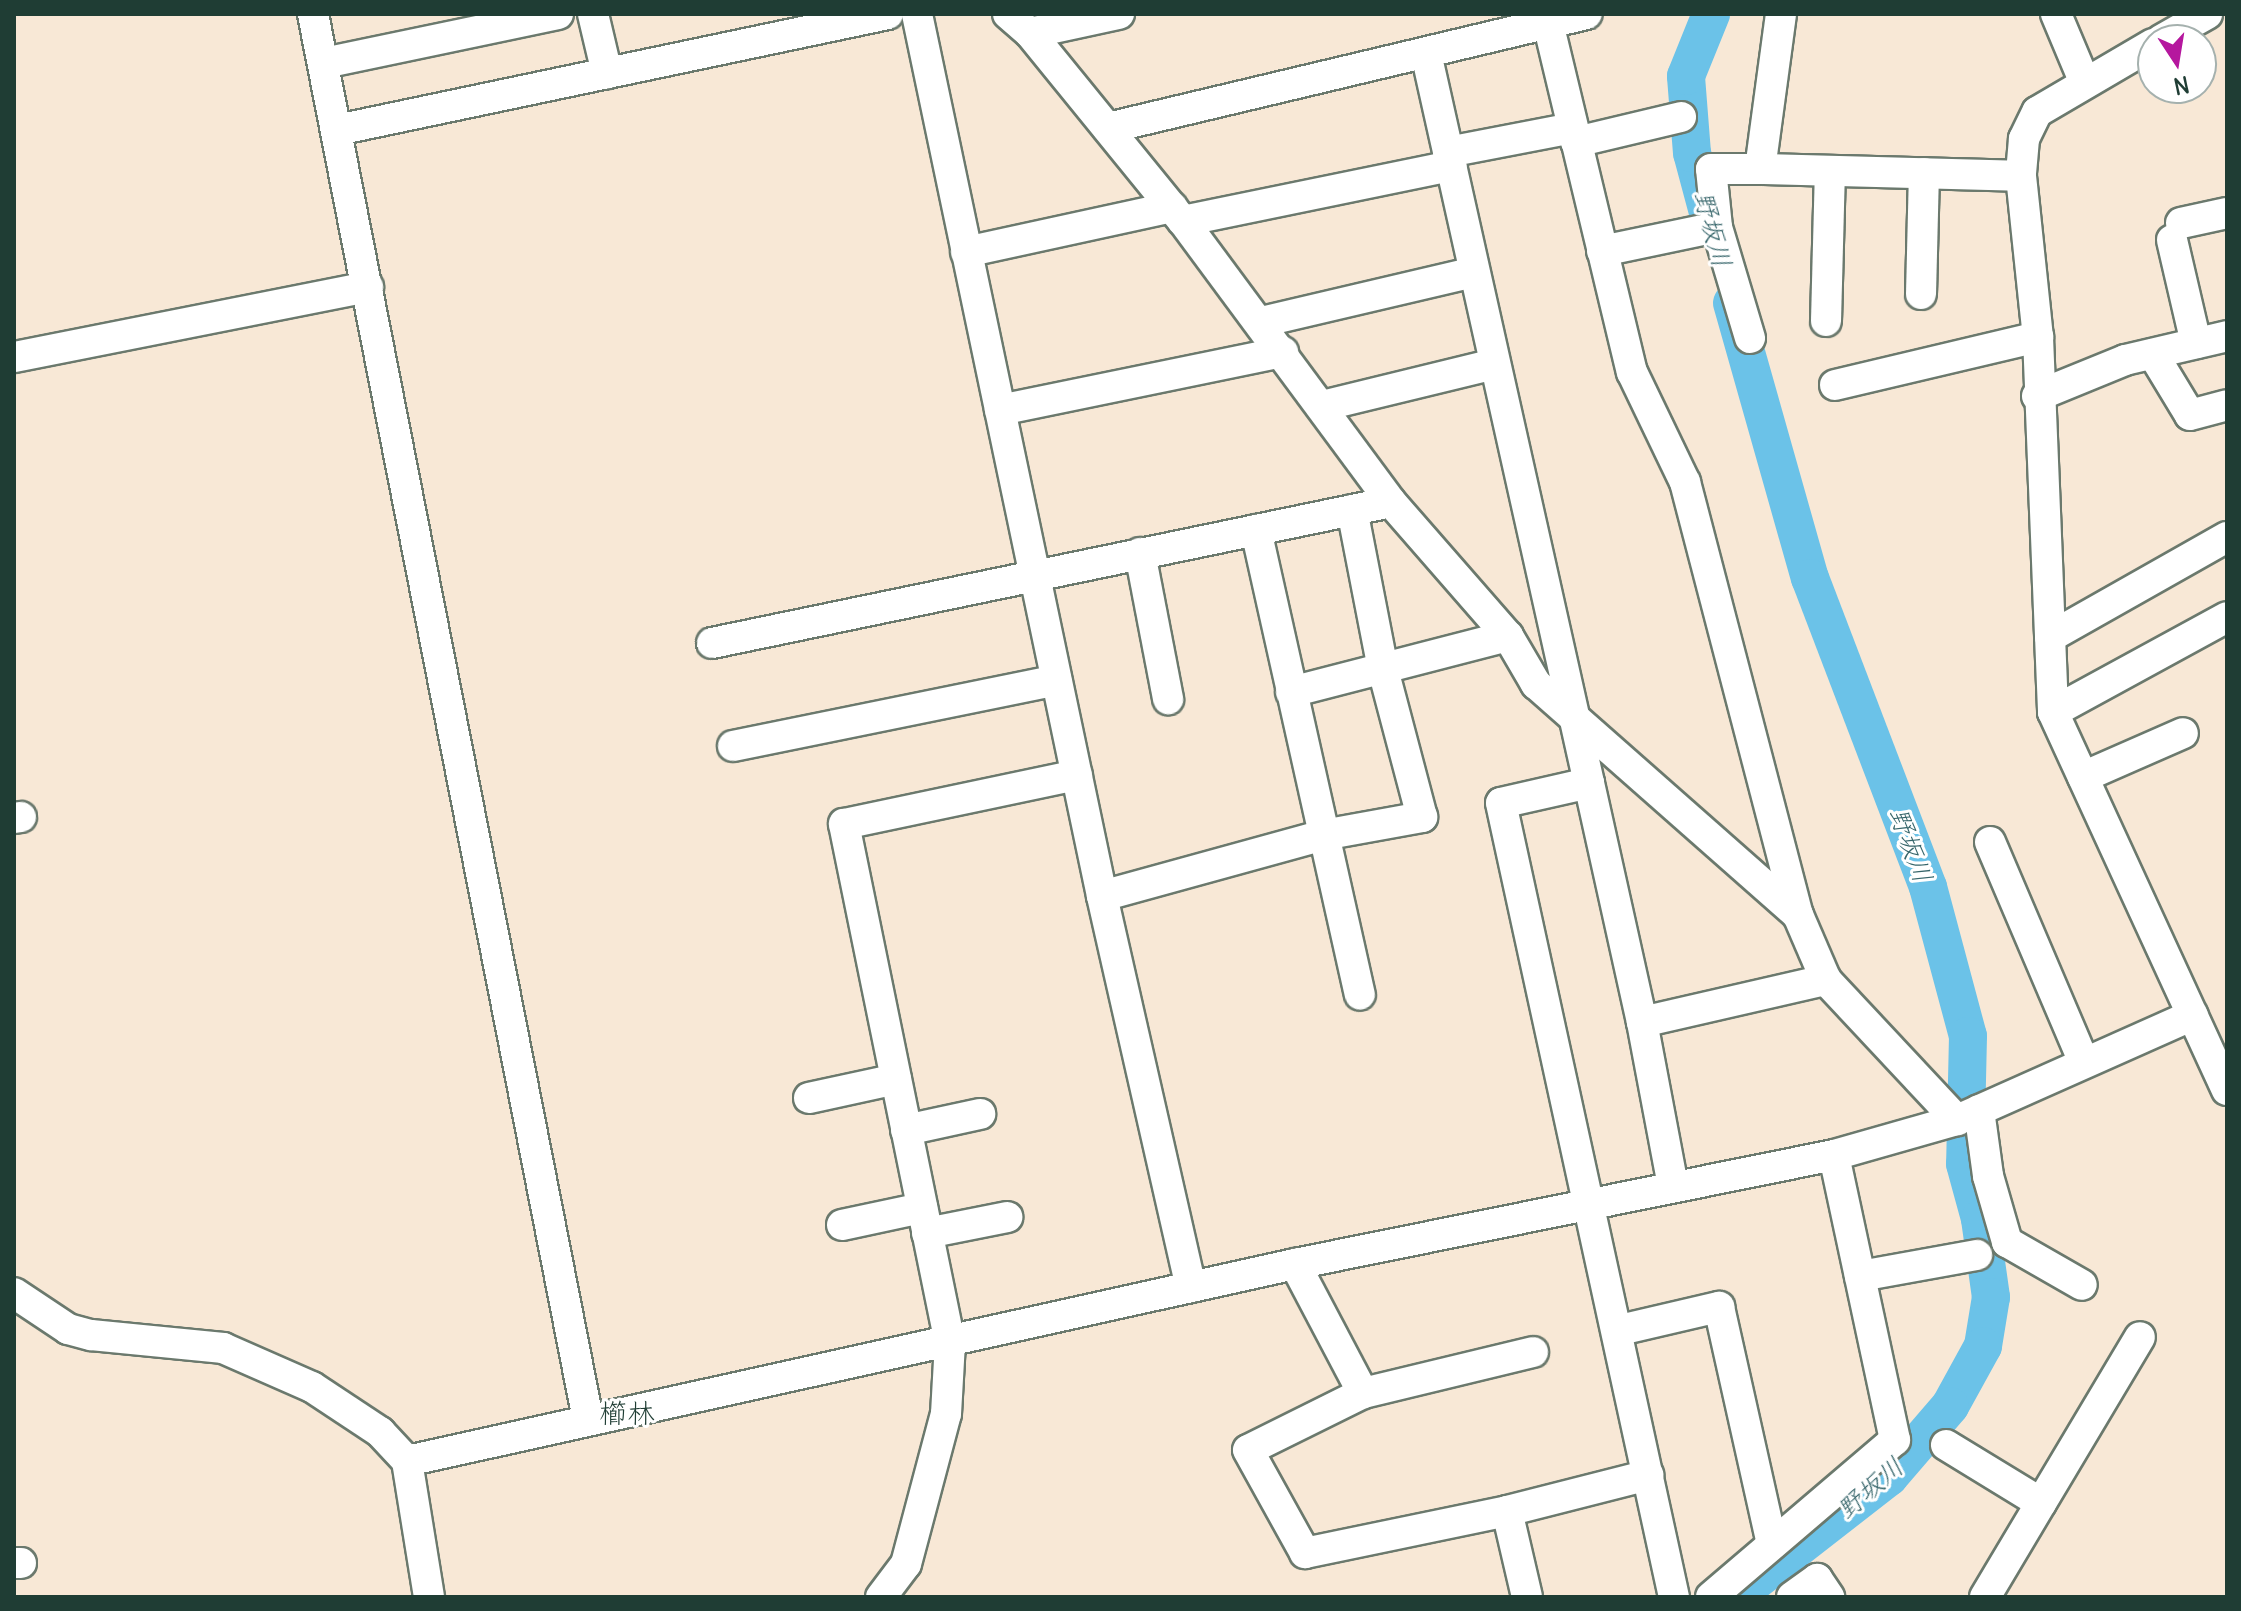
<!DOCTYPE html>
<html>
<head>
<meta charset="utf-8">
<style>
	body { margin:0 }
	#map { position:relative; width:2241px; height:1611px; overflow:hidden; background:#f8e8d6; font-family:Delius,"Klee One",sans-serif }
	div>[style] { position:absolute }
	.river>* { height:38px; margin:-19px; padding:0 19px; transform-origin:19px; border-radius:19px; background:#6bc2e8 }
	.roads { filter:drop-shadow(2px 0 #6b796d) drop-shadow(-2px 0 #6b796d) drop-shadow(0 2px #6b796d) drop-shadow(0 -2px #6b796d) }
	.minor>* { height:30px; margin:-15px; padding:0 15px; transform-origin:15px; border-radius:15px; background:#fff }
	span { translate:-50% -50%; white-space:nowrap; text-align:center; line-height:1.15; -webkit-text-stroke:6px #fff; paint-order:stroke }
	.water-label { font-size:26px; color:#36656a; font-style:italic }
	.quarter-label { font-size:28px; color:#1f3d34 }
	.frame { position:absolute; inset:0; border:16px solid #1f3d34; pointer-events:none }
	.north { position:absolute; left:2137px; top:24px; width:80px; height:80px; box-sizing:border-box; background:#fff; border:2px solid #a5b1ae; border-radius:50%; rotate:168deg; font-size:22px; font-weight:700; line-height:32px; text-align:center; color:#1f3d34 }
	.north::after { content:''; display:block; margin:auto; width:28px; height:36px; background:#b5179e; clip-path:polygon(50% 0,100% 100%,50% 72%,0 100%) }
</style>
</head>
<body>
<div id="map">
	<div class="river">
		<div style="left:1710px;top:220px;width:69px;rotate:-105deg"></div>
		<div style="left:1692px;top:153px;width:77px;rotate:-94.5deg"></div>
		<div style="left:1686px;top:76px;width:67px;rotate:-68deg"></div>
		<div style="left:1732px;top:303px;width:286px;rotate:74.2deg"></div>
		<div style="left:1810px;top:578px;width:331px;rotate:69.1deg"></div>
		<div style="left:1928px;top:887px;width:154px;rotate:75deg"></div>
		<div style="left:1968px;top:1036px;width:128px;rotate:91.3deg"></div>
		<div style="left:1965px;top:1164px;width:57px;rotate:74.7deg"></div>
		<div style="left:1980px;top:1219px;width:79px;rotate:82deg"></div>
		<div style="left:1991px;top:1297px;width:50px;rotate:99.3deg"></div>
		<div style="left:1983px;top:1346px;width:68px;rotate:118.8deg"></div>
		<div style="left:1950px;top:1406px;width:94px;rotate:130.7deg"></div>
		<div style="left:1889px;top:1477px;width:195px;rotate:142.1deg"></div>
	</div>
	<div class="roads">
		<div class="minor">
			<div style="left:313px;top:14px;width:1432px;rotate:78.93deg"></div>
			<div style="left:593px;top:14px;width:61px;rotate:76.7deg"></div>
			<div style="left:917px;top:14px;width:901px;rotate:78.15deg"></div>
			<div style="left:1102px;top:896px;width:401px;rotate:77.2deg"></div>
			<div style="left:1008px;top:14px;width:29px;rotate:41deg"></div>
			<div style="left:1030px;top:33px;width:242px;rotate:50.9deg"></div>
			<div style="left:1183px;top:221px;width:350px;rotate:53.5deg"></div>
			<div style="left:1391px;top:502px;width:178px;rotate:48.9deg"></div>
			<div style="left:1508px;top:636px;width:56px;rotate:59.7deg"></div>
			<div style="left:1536px;top:684px;width:349px;rotate:41.4deg"></div>
			<div style="left:1781px;top:14px;width:156px;rotate:97.7deg"></div>
			<div style="left:1760px;top:169px;width:261px;rotate:1.5deg"></div>
			<div style="left:2056px;top:14px;width:75px;rotate:67.2deg"></div>
			<div style="left:1549px;top:27px;width:355px;rotate:76.5deg"></div>
			<div style="left:1632px;top:372px;width:122px;rotate:64.3deg"></div>
			<div style="left:1685px;top:482px;width:448px;rotate:75.4deg"></div>
			<div style="left:1798px;top:915px;width:71px;rotate:66.7deg"></div>
			<div style="left:1826px;top:980px;width:192px;rotate:46.9deg"></div>
			<div style="left:1030px;top:33px;width:91px;rotate:-12.1deg"></div>
			<div style="left:2161px;top:40px;width:53px;rotate:-29.5deg"></div>
			<div style="left:2153px;top:44px;width:134px;rotate:149.6deg"></div>
			<div style="left:2037px;top:112px;width:30px;rotate:116deg"></div>
			<div style="left:2024px;top:139px;width:37px;rotate:95deg"></div>
			<div style="left:2021px;top:176px;width:162px;rotate:84deg"></div>
			<div style="left:2038px;top:337px;width:375px;rotate:87.7deg"></div>
			<div style="left:2053px;top:712px;width:416px;rotate:65.3deg"></div>
			<div style="left:1426px;top:53px;width:748px;rotate:77.41deg"></div>
			<div style="left:1589px;top:783px;width:90px;rotate:167.2deg"></div>
			<div style="left:1501px;top:803px;width:813px;rotate:77.71deg"></div>
			<div style="left:324px;top:63px;width:239px;rotate:-11.8deg"></div>
			<div style="left:1108px;top:128px;width:492px;rotate:-13.4deg"></div>
			<div style="left:337px;top:130px;width:563px;rotate:-11.89deg"></div>
			<div style="left:1576px;top:142px;width:108px;rotate:-13.4deg"></div>
			<div style="left:1448px;top:152px;width:127px;rotate:-10.9deg"></div>
			<div style="left:1183px;top:221px;width:274px;rotate:-11.6deg"></div>
			<div style="left:2181px;top:223px;width:47px;rotate:-12.3deg"></div>
			<div style="left:2172px;top:240px;width:106px;rotate:76.9deg"></div>
			<div style="left:1602px;top:251px;width:117px;rotate:-11.8deg"></div>
			<div style="left:966px;top:252px;width:211px;rotate:-12.3deg"></div>
			<div style="left:1921px;top:294px;width:121px;rotate:-88.6deg"></div>
			<div style="left:1826px;top:321px;width:150px;rotate:-88.5deg"></div>
			<div style="left:1261px;top:322px;width:219px;rotate:-13.2deg"></div>
			<div style="left:1750px;top:338px;width:116px;rotate:-106.6deg"></div>
			<div style="left:1717px;top:227px;width:58px;rotate:-95.9deg"></div>
			<div style="left:1711px;top:169px;width:49px"></div>
			<div style="left:2153px;top:354px;width:71px;rotate:58.8deg"></div>
			<div style="left:2190px;top:415px;width:38px;rotate:-15deg"></div>
			<div style="left:14px;top:357px;width:361px;rotate:-11.2deg"></div>
			<div style="left:1835px;top:385px;width:209px;rotate:-13.3deg"></div>
			<div style="left:2037px;top:396px;width:95px;rotate:-22.2deg"></div>
			<div style="left:2125px;top:360px;width:105px;rotate:-13.2deg"></div>
			<div style="left:1322px;top:406px;width:177px;rotate:-13.7deg"></div>
			<div style="left:1000px;top:410px;width:289px;rotate:-11.6deg"></div>
			<div style="left:1256px;top:530px;width:476px;rotate:77.4deg"></div>
			<div style="left:1140px;top:553px;width:149px;rotate:79.1deg"></div>
			<div style="left:2050px;top:637px;width:203px;rotate:-29.5deg"></div>
			<div style="left:712px;top:643px;width:693px;rotate:-11.73deg"></div>
			<div style="left:1291px;top:692px;width:224px;rotate:-14.5deg"></div>
			<div style="left:2053px;top:712px;width:198px;rotate:-28.6deg"></div>
			<div style="left:733px;top:746px;width:330px;rotate:-11.5deg"></div>
			<div style="left:2083px;top:777px;width:109px;rotate:-23.7deg"></div>
			<div style="left:1589px;top:783px;width:245px;rotate:77.5deg"></div>
			<div style="left:14px;top:818px;width:7px;rotate:-8deg"></div>
			<div style="left:1990px;top:842px;width:239px;rotate:66.9deg"></div>
			<div style="left:1102px;top:896px;width:229px;rotate:-15.4deg"></div>
			<div style="left:1323px;top:835px;width:101px;rotate:-10.3deg"></div>
			<div style="left:1422px;top:817px;width:153px;rotate:-104.8deg"></div>
			<div style="left:1383px;top:669px;width:162px;rotate:-101deg"></div>
			<div style="left:809px;top:1098px;width:89px;rotate:-12.3deg"></div>
			<div style="left:1979px;top:1110px;width:67px;rotate:82.2deg"></div>
			<div style="left:1988px;top:1176px;width:69px;rotate:73.9deg"></div>
			<div style="left:2007px;top:1242px;width:86px;rotate:29.8deg"></div>
			<div style="left:906px;top:1130px;width:76px;rotate:-12.2deg"></div>
			<div style="left:1673px;top:1186px;width:167px;rotate:-100.7deg"></div>
			<div style="left:1642px;top:1022px;width:189px;rotate:-12.9deg"></div>
			<div style="left:842px;top:1225px;width:82px;rotate:-12deg"></div>
			<div style="left:927px;top:1233px;width:82px;rotate:-11.3deg"></div>
			<div style="left:1295px;top:1264px;width:146px;rotate:62.2deg"></div>
			<div style="left:1860px;top:1276px;width:119px;rotate:-10.2deg"></div>
			<div style="left:14px;top:1293px;width:65px;rotate:33.7deg"></div>
			<div style="left:68px;top:1329px;width:24px;rotate:15deg"></div>
			<div style="left:91px;top:1335px;width:133px;rotate:5.6deg"></div>
			<div style="left:223px;top:1348px;width:97px;rotate:23.7deg"></div>
			<div style="left:312px;top:1387px;width:82px;rotate:33.5deg"></div>
			<div style="left:380px;top:1432px;width:40px;rotate:47deg"></div>
			<div style="left:407px;top:1461px;width:138px;rotate:80.8deg"></div>
			<div style="left:1620px;top:1330px;width:102px;rotate:-13.1deg"></div>
			<div style="left:1719px;top:1307px;width:243px;rotate:77.4deg"></div>
			<div style="left:1533px;top:1352px;width:175px;rotate:166.4deg"></div>
			<div style="left:1363px;top:1393px;width:128px;rotate:153.6deg"></div>
			<div style="left:1248px;top:1450px;width:118px;rotate:61deg"></div>
			<div style="left:1305px;top:1553px;width:206px;rotate:-11.7deg"></div>
			<div style="left:1507px;top:1511px;width:146px;rotate:-14.3deg"></div>
			<div style="left:1946px;top:1445px;width:111px;rotate:31.4deg"></div>
			<div style="left:2041px;top:1503px;width:193px;rotate:-59.2deg"></div>
			<div style="left:407px;top:1461px;width:910px;rotate:-12.51deg"></div>
			<div style="left:1295px;top:1264px;width:550px;rotate:-11.43deg"></div>
			<div style="left:1834px;top:1155px;width:128px;rotate:-15.9deg"></div>
			<div style="left:1957px;top:1120px;width:258px;rotate:-24deg"></div>
			<div style="left:1507px;top:1511px;width:88px;rotate:76.9deg"></div>
			<div style="left:14px;top:1563px;width:7px"></div>
			<div style="left:881px;top:1597px;width:41px;rotate:-52.9deg"></div>
			<div style="left:906px;top:1564px;width:155px;rotate:-75.1deg"></div>
			<div style="left:946px;top:1414px;width:71px;rotate:-86.8deg"></div>
			<div style="left:950px;top:1343px;width:530px;rotate:-101.54deg"></div>
			<div style="left:844px;top:824px;width:238px;rotate:-11.9deg"></div>
			<div style="left:1711px;top:1597px;width:242px;rotate:-40.5deg"></div>
			<div style="left:1895px;top:1440px;width:291px;rotate:-102.1deg"></div>
			<div style="left:1792px;top:1597px;width:31px;rotate:-36deg"></div>
			<div style="left:1817px;top:1579px;width:22px;rotate:56deg"></div>
			<div style="left:1985px;top:1597px;width:109px;rotate:-59.2deg"></div>
		</div>
	</div>
	<div class="water-label">
		<span style="left:1713px;top:229px;rotate:75deg">野坂川</span>
		<span style="left:1911px;top:845px;rotate:70deg">野坂川</span>
		<span style="left:1870px;top:1488px;rotate:-41deg">野坂川</span>
	</div>
	<div class="quarter-label">
		<span style="left:627px;top:1413px">櫛林</span>
	</div>
	<div class="frame"></div>
	<div class="north">N</div>
</div>
</body>
</html>
